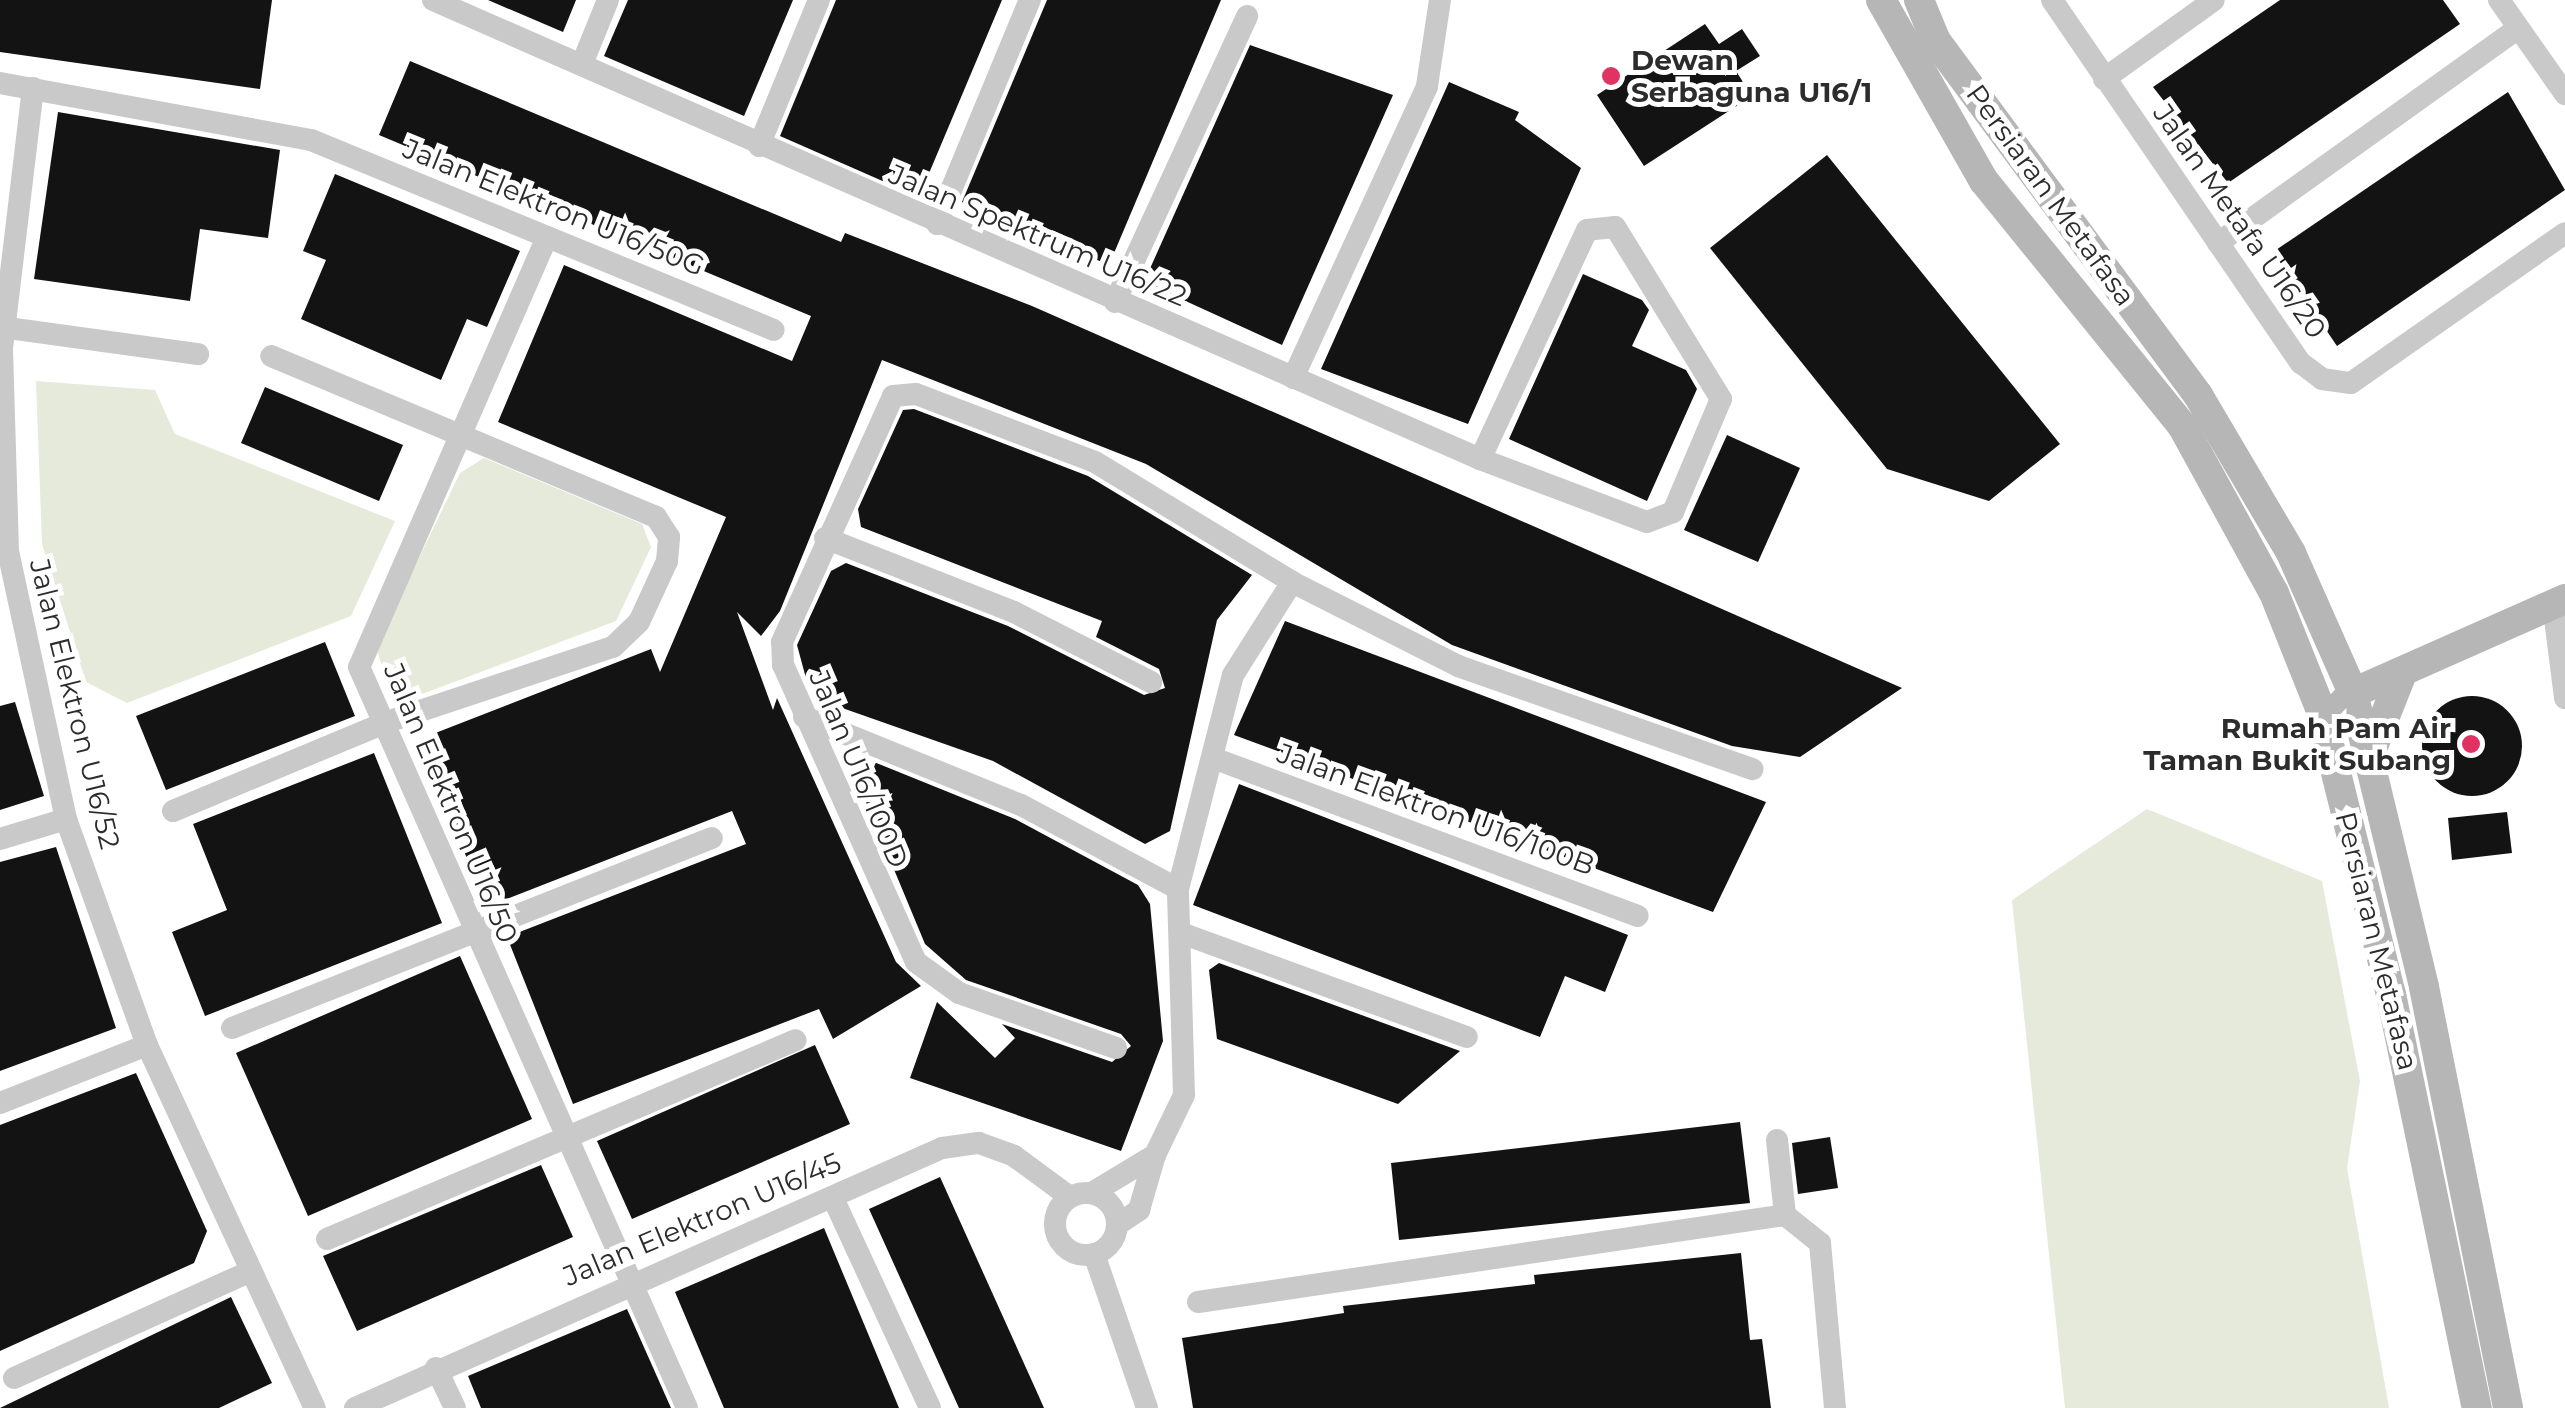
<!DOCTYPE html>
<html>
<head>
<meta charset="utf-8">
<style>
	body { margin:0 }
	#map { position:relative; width:2565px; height:1408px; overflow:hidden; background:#fff; font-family:Montserrat,sans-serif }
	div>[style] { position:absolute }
	.green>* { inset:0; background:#e6eada }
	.building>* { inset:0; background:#131313 }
	.round { border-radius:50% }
	.street>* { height:22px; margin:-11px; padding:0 11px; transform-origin:11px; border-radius:11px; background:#c9c9c9 }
	.street>.ring { margin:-11px; padding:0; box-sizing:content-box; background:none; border:22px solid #c9c9c9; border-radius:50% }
	.secondary>* { height:30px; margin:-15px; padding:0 15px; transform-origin:15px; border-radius:15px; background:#b6b6b6 }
	.dots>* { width:28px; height:28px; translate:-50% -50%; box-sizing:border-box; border:5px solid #fff; border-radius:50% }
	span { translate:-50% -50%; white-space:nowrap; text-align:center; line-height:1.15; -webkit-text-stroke:10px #fff; paint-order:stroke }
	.poi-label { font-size:28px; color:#2c2c2c; font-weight:700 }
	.left { translate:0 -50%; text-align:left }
	.right { translate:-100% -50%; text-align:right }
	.street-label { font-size:28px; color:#2c2c2c }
</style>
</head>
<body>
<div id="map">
	<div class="green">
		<div style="clip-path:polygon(36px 381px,155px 390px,175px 434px,395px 521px,351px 616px,127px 703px,86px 682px,42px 544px)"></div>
		<div style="clip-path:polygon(484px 458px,642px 524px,651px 547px,616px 621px,406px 700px,387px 682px,376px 647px,460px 473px)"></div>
		<div style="clip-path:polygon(2147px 809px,2322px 881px,2360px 1081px,2347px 1168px,2389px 1408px,2065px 1408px,2012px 900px)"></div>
	</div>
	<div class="building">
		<div style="clip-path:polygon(0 0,272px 0,260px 89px,0 52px)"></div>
		<div style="clip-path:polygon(488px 0,576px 0,563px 32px)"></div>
		<div style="clip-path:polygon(628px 0,793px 0,744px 116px,604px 56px)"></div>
		<div style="clip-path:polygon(836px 0,1002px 0,919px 197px,780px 136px)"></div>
		<div style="clip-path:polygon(1047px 0,1221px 0,1109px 265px,962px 202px)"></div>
		<div style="clip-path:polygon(2280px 0,2443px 0,2460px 24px,2228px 183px,2153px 87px)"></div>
		<div style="clip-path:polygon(1705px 24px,1719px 44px,1742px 29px,1760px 56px,1736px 71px,1752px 96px,1644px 166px,1597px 95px)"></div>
		<div style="clip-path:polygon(1250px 45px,1393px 95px,1282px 345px,1144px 282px)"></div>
		<div style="clip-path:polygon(410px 61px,841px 242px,845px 233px,1032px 306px,1902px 688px,1800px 757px,1732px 746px,1452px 645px,1146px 464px,882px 360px,780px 611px,761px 636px,737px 612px,773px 710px,777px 698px,896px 962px,921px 986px,833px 1039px,819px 1009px,573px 1104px,507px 937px,746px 844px,732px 811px,486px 907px,420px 739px,651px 649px,660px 672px,726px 517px,498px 422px,564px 265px,792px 361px,811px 316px,379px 135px)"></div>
		<div style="clip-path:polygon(1449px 82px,1519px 112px,1515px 120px,1581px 168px,1468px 424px,1321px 369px)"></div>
		<div style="clip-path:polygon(2508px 92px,2565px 190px,2337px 346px,2273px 252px)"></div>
		<div style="clip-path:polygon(58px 112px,280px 150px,268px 238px,200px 229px,190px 301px,34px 279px)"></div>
		<div style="clip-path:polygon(1827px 155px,2060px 444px,1989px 501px,1887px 469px,1710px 248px)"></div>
		<div style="clip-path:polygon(335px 174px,520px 251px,487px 327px,467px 319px,441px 380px,301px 319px,326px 260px,303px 251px)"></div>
		<div style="clip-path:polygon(1583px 274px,1642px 300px,1649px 310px,1632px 346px,1686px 370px,1697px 389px,1647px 501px,1509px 439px)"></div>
		<div style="clip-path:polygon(265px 387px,403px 445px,379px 501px,241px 443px)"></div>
		<div style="clip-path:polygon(914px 409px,1088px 476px,1252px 575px,1217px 620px,1170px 831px,1145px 844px,993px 761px,828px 703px,807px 682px,797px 645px,831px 571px,846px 563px,1008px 626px,1144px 695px,1165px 688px,1159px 669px,1096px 637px,1102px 621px,861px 527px,858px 509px,903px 410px)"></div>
		<div style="clip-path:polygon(1727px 435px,1800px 468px,1758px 562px,1684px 530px)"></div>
		<div style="clip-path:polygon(1285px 621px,1766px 802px,1713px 912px,1234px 735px)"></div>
		<div style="clip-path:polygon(325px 642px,355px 716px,166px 790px,136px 716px)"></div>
		<div class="round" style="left:2422px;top:696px;width:100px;height:100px"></div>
		<div style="clip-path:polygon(15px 702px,44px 796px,0 810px,0 706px)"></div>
		<div style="clip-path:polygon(374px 753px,442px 923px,205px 1016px,172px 932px,227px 910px,193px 824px)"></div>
		<div style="clip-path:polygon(869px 760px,1015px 819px,1138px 885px,1150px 904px,1163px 1041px,1121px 1151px,910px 1078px,937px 1002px,995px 1058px,1015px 1038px,1002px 1024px,1112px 1062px,1131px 1046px,1121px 1034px,966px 980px,925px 944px,851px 766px)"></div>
		<div style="clip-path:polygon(1239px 784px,1628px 935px,1605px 992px,1565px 976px,1540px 1037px,1193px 905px)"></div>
		<div style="clip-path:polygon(2507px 812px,2512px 853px,2452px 860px,2448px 818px)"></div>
		<div style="clip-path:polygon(56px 847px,116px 1028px,0 1071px,0 862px)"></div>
		<div style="clip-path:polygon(460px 956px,532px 1119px,308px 1216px,236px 1053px)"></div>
		<div style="clip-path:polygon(1219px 963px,1460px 1051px,1398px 1104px,1217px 1039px,1209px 970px)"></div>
		<div style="clip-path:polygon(815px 1045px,850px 1124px,632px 1219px,597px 1141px)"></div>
		<div style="clip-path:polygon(136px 1073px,207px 1231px,194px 1263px,0 1351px,0 1125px)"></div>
		<div style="clip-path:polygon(1740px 1122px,1750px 1203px,1399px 1240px,1391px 1163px)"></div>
		<div style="clip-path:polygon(1830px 1137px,1838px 1188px,1798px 1194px,1792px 1143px)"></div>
		<div style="clip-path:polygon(541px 1165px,573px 1237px,357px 1331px,323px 1256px)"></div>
		<div style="clip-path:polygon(940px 1177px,1036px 1390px,1044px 1408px,959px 1408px,869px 1209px)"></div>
		<div style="clip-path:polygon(824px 1228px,899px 1408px,724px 1408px,675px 1292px)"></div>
		<div style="clip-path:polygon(1741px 1253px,1750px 1340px,1762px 1339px,1771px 1408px,1193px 1408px,1182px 1338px,1344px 1313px,1343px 1306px,1535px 1284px,1534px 1275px)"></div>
		<div style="clip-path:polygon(231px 1297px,272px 1383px,219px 1408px,0 1408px)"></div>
		<div style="clip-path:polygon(627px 1309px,671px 1408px,481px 1408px,468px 1376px)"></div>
	</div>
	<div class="street">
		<div style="left:433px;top:0;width:1143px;rotate:23.67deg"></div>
		<div style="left:1480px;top:459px;width:178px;rotate:20.7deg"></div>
		<div style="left:1647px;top:522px;width:28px;rotate:-21deg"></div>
		<div style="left:1673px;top:512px;width:123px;rotate:-67deg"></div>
		<div style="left:1721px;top:399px;width:202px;rotate:-121.6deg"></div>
		<div style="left:1615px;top:227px;width:28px;rotate:174deg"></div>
		<div style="left:1587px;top:230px;width:253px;rotate:115deg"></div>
		<div style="left:2052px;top:0;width:440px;rotate:55.6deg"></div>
		<div style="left:2301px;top:363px;width:26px;rotate:37deg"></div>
		<div style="left:2322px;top:379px;width:29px;rotate:8deg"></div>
		<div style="left:2351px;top:383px;width:261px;rotate:-35deg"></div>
		<div style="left:2499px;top:0;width:115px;rotate:54.9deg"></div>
		<div style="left:582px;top:64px;width:69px;rotate:-67.9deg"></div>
		<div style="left:2104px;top:79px;width:135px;rotate:-35.7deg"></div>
		<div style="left:0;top:83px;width:316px;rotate:10.4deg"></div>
		<div style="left:311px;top:140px;width:500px;rotate:22.31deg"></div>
		<div style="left:33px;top:88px;width:263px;rotate:96.8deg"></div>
		<div style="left:2px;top:349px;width:202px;rotate:88.3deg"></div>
		<div style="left:8px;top:551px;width:274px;rotate:77.8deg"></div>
		<div style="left:66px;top:819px;width:240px;rotate:70.3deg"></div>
		<div style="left:147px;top:1045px;width:400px;rotate:65.2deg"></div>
		<div style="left:759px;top:146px;width:158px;rotate:-67.7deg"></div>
		<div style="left:937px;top:224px;width:243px;rotate:-67.5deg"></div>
		<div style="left:547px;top:237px;width:469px;rotate:113.6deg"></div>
		<div style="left:359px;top:667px;width:810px;rotate:66.12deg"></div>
		<div style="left:2218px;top:243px;width:369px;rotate:-35.6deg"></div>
		<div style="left:1115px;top:302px;width:315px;rotate:-65.2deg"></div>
		<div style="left:0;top:327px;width:200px;rotate:7.8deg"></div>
		<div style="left:1293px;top:378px;width:321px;rotate:-65.3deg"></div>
		<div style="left:1427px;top:86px;width:87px;rotate:-81.4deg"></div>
		<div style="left:825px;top:538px;width:203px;rotate:21.4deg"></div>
		<div style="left:1014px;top:612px;width:154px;rotate:27.1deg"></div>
		<div style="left:2553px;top:603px;width:96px;rotate:82.8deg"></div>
		<div style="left:804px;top:717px;width:234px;rotate:22.1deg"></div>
		<div style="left:1021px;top:805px;width:178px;rotate:28.1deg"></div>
		<div style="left:1213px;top:758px;width:453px;rotate:20.4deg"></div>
		<div style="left:173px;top:811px;width:229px;rotate:-22.6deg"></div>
		<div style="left:384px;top:723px;width:241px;rotate:-18.4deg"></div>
		<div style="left:613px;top:647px;width:36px;rotate:-44deg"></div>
		<div style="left:639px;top:622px;width:67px;rotate:-65.3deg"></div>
		<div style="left:667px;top:561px;width:24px;rotate:-85deg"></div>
		<div style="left:669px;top:537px;width:24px;rotate:-123deg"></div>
		<div style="left:656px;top:517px;width:417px;rotate:-157.3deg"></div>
		<div style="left:0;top:839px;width:69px;rotate:-16.9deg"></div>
		<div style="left:1181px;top:933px;width:304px;rotate:20deg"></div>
		<div style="left:232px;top:1028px;width:516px;rotate:-21.6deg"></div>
		<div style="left:1116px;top:1048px;width:166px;rotate:-160.7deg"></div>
		<div style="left:959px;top:993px;width:53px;rotate:-144.2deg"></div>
		<div style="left:916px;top:962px;width:325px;rotate:-114.1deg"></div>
		<div style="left:783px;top:665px;width:23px;rotate:-92deg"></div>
		<div style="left:782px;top:642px;width:270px;rotate:-65.7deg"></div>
		<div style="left:893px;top:396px;width:23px;rotate:-5deg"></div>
		<div style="left:916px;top:394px;width:191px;rotate:20.8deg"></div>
		<div style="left:1095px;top:462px;width:231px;rotate:31.3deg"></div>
		<div style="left:1292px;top:582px;width:186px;rotate:26.8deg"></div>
		<div style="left:1458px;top:666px;width:312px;rotate:19.3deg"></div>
		<div style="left:0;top:1103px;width:158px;rotate:-21.5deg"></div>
		<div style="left:1777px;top:1140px;width:75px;rotate:83.9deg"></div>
		<div class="ring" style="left:1055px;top:1193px;width:40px;height:40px"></div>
		<div style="left:1092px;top:1193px;width:74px;rotate:-31.1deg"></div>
		<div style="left:1155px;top:1155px;width:67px;rotate:-64.2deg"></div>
		<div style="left:1184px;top:1095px;width:206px;rotate:-91.7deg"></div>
		<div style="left:1178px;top:889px;width:221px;rotate:-75.6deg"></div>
		<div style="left:1233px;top:675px;width:110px;rotate:-57.6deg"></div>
		<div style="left:833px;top:1198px;width:231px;rotate:65.2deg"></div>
		<div style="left:1785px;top:1215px;width:45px;rotate:38.7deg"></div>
		<div style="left:1820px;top:1243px;width:166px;rotate:84.8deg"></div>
		<div style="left:1117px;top:1225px;width:27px;rotate:-34deg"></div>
		<div style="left:1139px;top:1210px;width:57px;rotate:-73.8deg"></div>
		<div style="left:327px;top:1239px;width:509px;rotate:-22.99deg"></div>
		<div style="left:1094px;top:1254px;width:163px;rotate:71deg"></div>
		<div style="left:1198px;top:1302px;width:593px;rotate:-8.43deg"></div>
		<div style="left:436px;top:1368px;width:44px;rotate:64.6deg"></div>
		<div style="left:14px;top:1378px;width:256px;rotate:-24.3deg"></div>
		<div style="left:355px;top:1408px;width:642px;rotate:-23.89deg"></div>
		<div style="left:942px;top:1148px;width:37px;rotate:-8deg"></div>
		<div style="left:979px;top:1143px;width:37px;rotate:20deg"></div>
		<div style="left:1014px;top:1156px;width:69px;rotate:36.2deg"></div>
	</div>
	<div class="secondary">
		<div style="left:1881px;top:0;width:208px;rotate:60.4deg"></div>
		<div style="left:1984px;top:181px;width:316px;rotate:51deg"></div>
		<div style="left:2183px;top:427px;width:189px;rotate:61.3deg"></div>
		<div style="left:2274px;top:593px;width:124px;rotate:68.2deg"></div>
		<div style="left:2320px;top:708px;width:295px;rotate:76.1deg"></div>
		<div style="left:2391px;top:994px;width:423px;rotate:78.3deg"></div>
		<div style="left:1919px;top:0;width:44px;rotate:67.5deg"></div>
		<div style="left:1936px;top:41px;width:440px;rotate:53.5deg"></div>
		<div style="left:2198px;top:395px;width:183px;rotate:59.5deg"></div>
		<div style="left:2291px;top:553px;width:153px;rotate:66.1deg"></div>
		<div style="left:2353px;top:693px;width:302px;rotate:76.4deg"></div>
		<div style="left:2424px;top:987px;width:429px;rotate:78.7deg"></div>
		<div style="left:2339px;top:707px;width:20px;rotate:-45deg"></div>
		<div style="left:2353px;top:693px;width:232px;rotate:-23.9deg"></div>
		<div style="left:2370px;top:754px;width:87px;rotate:-68.4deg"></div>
	</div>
	<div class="dots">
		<div style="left:1611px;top:76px;background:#e03263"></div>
		<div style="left:2471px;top:744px;background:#e03263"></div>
	</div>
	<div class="poi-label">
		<span class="left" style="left:1631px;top:76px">Dewan<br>Serbaguna U16/1</span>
		<span class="right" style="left:2451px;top:744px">Rumah Pam Air<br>Taman Bukit Subang</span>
	</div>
	<div class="street-label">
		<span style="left:2051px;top:195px;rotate:54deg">Persiaran Metafasa</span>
		<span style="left:554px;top:207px;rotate:22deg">Jalan Elektron U16/50G</span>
		<span style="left:2240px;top:221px;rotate:55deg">Jalan Metafa U16/20</span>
		<span style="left:1038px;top:235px;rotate:23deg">Jalan Spektrum U16/22</span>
		<span style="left:75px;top:704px;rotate:76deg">Jalan Elektron U16/52</span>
		<span style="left:859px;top:769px;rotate:67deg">Jalan U16/100D</span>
		<span style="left:451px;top:803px;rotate:67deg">Jalan Elektron U16/50</span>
		<span style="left:1436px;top:809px;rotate:20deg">Jalan Elektron U16/100B</span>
		<span style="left:2377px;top:941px;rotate:76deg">Persiaran Metafasa</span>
		<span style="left:702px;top:1219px;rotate:-23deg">Jalan Elektron U16/45</span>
	</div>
</div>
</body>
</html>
